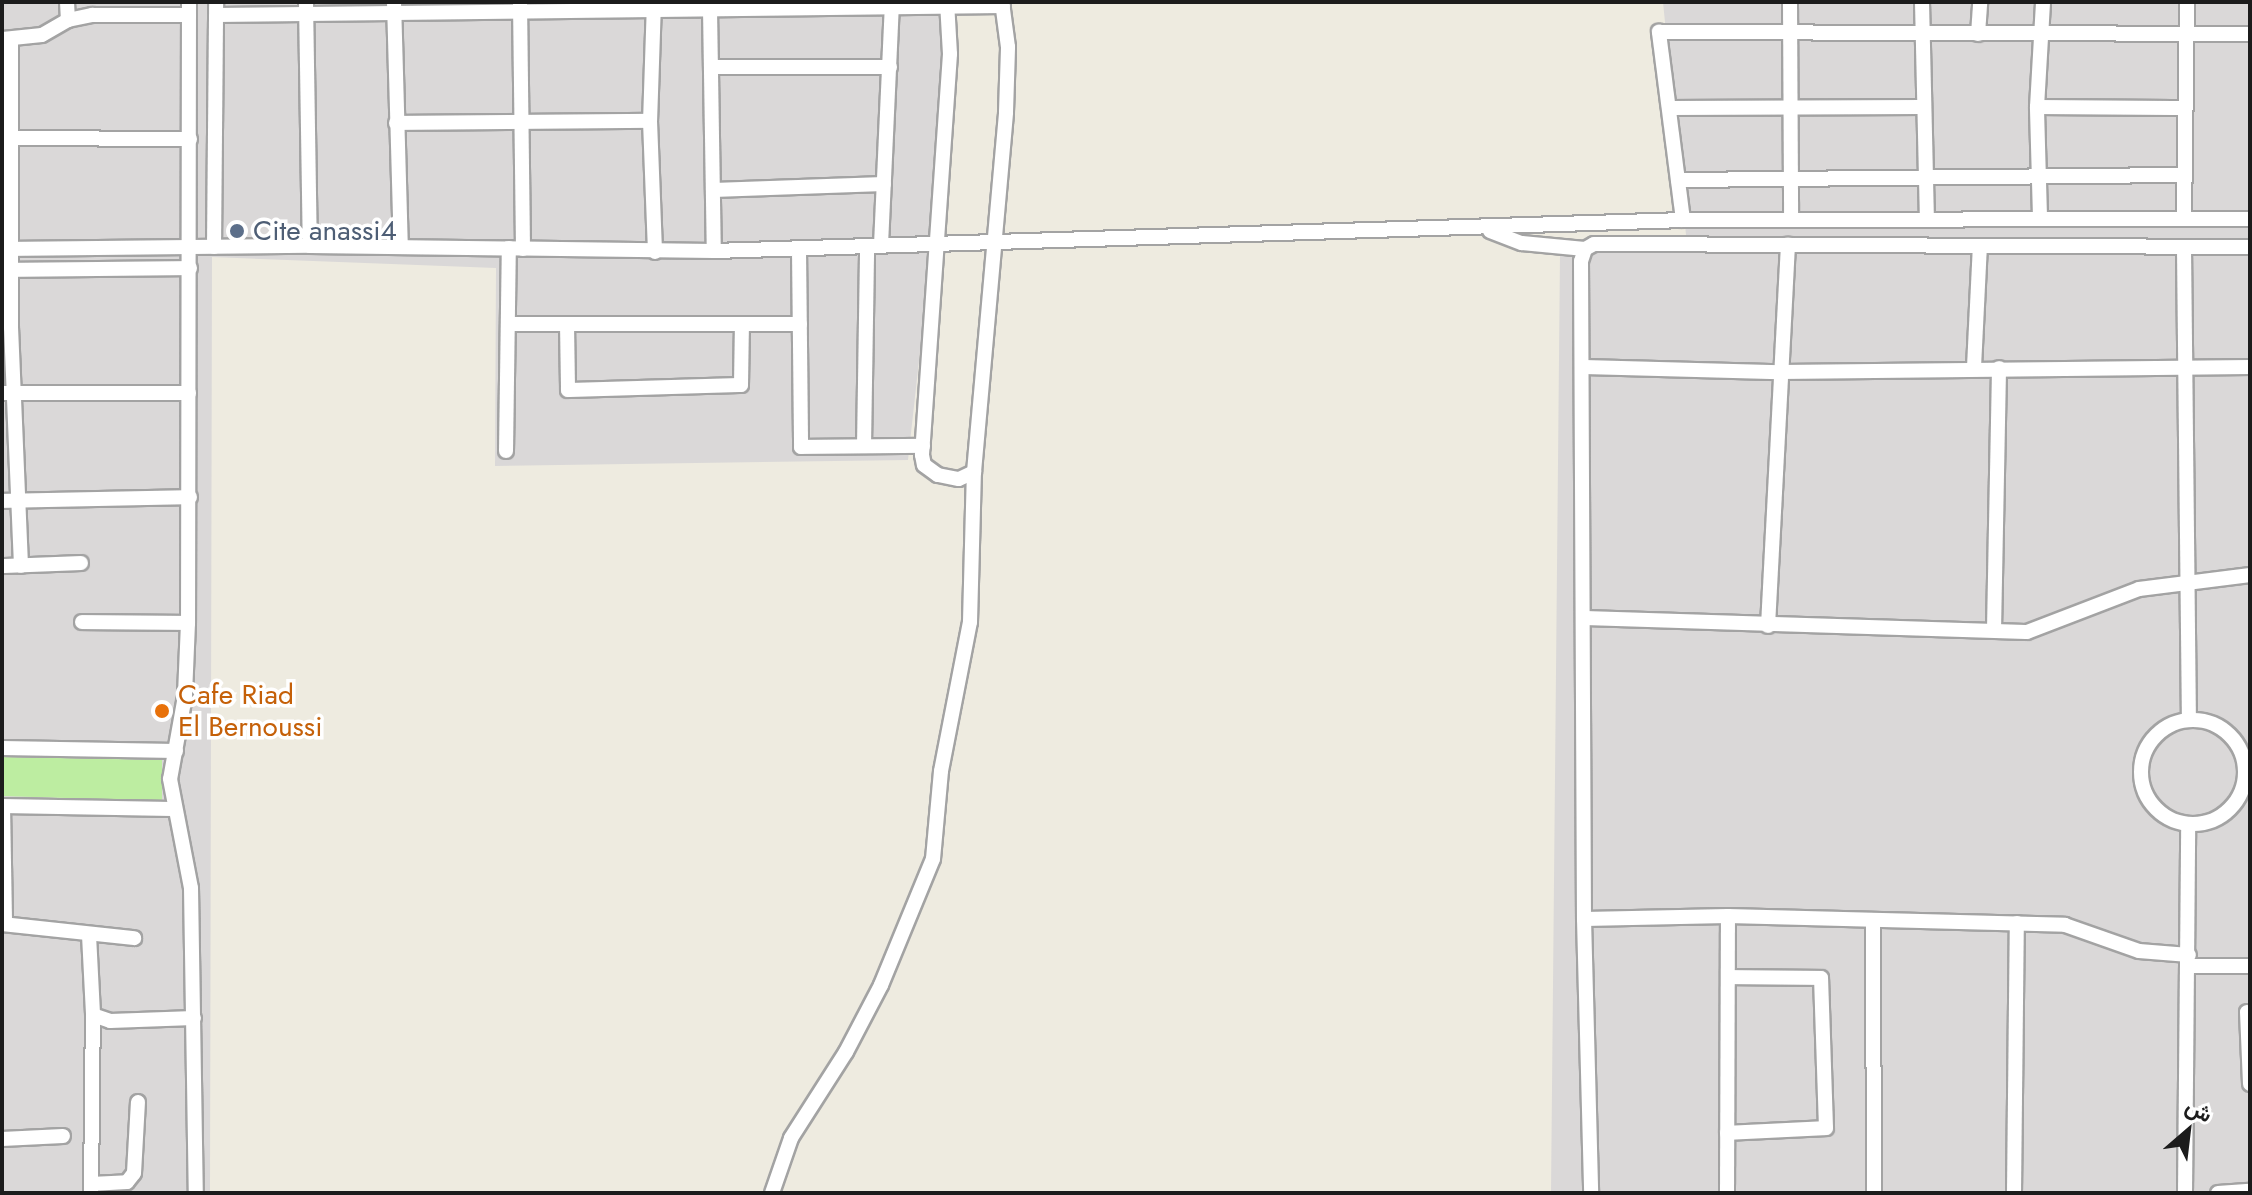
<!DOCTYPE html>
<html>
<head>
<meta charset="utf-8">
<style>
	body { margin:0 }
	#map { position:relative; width:2252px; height:1195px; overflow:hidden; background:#eeebe0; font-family:Jost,Vazirmatn,sans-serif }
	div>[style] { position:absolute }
	.residential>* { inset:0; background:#dad8d8 }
	.grass>* { inset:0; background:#bdeda1 }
	.roads { filter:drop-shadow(2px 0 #a3a3a3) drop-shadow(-2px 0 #a3a3a3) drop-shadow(0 2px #a3a3a3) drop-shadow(0 -2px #a3a3a3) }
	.minor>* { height:14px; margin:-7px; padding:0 7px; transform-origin:7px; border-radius:7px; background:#fff }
	.minor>.ring { margin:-7px; padding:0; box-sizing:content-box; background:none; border:14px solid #fff; border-radius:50% }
	.dots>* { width:22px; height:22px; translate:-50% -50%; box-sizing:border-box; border:4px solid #fff; border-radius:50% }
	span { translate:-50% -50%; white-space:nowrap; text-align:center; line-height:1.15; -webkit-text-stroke:7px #fff; paint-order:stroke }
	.service-label { font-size:28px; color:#4e5e75 }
	.left { translate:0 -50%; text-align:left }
	.food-label { font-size:28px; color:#c56008 }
	.frame { position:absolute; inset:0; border:4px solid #1c1c1c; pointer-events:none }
	.north { position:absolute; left:2148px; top:1091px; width:80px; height:80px; -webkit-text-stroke:6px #fff; paint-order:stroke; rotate:28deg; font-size:22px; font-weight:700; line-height:32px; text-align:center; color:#1c1c1c }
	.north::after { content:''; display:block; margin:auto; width:28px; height:36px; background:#1c1c1c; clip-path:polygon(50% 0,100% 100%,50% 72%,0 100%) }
</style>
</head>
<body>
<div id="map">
	<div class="residential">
		<div style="clip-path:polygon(2px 2px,950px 2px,956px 27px,908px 460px,495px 466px,496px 268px,212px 257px,210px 1193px,2px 1193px)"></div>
		<div style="clip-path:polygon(1663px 2px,2250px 2px,2250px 1193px,1551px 1193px,1560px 254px,1686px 235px)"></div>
	</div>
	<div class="grass">
		<div style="clip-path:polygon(2px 757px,162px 760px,162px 801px,2px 796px)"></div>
	</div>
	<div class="roads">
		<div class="minor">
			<div style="left:67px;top:2px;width:18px;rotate:87deg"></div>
			<div style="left:189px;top:2px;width:621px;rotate:90.09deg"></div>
			<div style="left:188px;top:623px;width:73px;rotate:92.4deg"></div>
			<div style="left:185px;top:696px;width:84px;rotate:100.2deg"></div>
			<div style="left:170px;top:779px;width:111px;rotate:79.1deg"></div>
			<div style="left:191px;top:888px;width:305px;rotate:89.1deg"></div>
			<div style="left:306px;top:2px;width:244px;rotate:89.1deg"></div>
			<div style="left:394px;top:2px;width:244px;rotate:88.4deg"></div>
			<div style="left:520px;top:2px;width:247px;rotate:89.3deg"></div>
			<div style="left:654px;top:2px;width:119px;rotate:91.9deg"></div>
			<div style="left:650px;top:121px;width:131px;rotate:87.8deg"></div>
			<div style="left:947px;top:2px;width:52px;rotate:86.7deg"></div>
			<div style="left:950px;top:54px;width:402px;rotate:94deg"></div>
			<div style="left:922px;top:455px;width:10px;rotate:79deg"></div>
			<div style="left:924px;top:465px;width:17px;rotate:36deg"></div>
			<div style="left:938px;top:475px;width:21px;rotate:11deg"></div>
			<div style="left:959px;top:479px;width:17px;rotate:-25deg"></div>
			<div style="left:1790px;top:2px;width:218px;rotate:89.7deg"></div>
			<div style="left:1922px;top:2px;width:215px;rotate:88.7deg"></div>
			<div style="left:710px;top:9px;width:242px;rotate:89.1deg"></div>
			<div style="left:217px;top:15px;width:786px;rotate:-0.66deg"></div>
			<div style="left:1978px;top:34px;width:32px;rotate:-86deg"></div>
			<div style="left:3px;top:39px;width:39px;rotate:-6deg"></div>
			<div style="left:42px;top:35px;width:30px;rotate:-30deg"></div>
			<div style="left:68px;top:20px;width:25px;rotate:-12deg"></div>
			<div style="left:92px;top:15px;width:97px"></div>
			<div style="left:11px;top:39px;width:288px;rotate:90deg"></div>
			<div style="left:11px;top:327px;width:239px;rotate:87.6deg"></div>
			<div style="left:711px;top:67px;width:179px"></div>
			<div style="left:2037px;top:107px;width:148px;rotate:0.4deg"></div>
			<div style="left:1669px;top:108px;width:254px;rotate:-0.2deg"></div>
			<div style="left:396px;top:123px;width:254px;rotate:-0.5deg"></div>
			<div style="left:2px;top:138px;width:188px;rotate:0.3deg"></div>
			<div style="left:1678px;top:180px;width:507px;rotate:-0.57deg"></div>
			<div style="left:713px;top:190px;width:171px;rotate:-2deg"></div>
			<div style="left:2040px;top:217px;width:110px;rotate:-91.6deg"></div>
			<div style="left:2037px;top:107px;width:105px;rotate:-86.7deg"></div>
			<div style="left:2184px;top:219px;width:217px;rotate:-89.2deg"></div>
			<div style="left:1683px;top:220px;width:190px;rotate:-97.3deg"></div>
			<div style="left:1659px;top:32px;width:591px;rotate:0.19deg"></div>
			<div style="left:1490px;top:231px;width:34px;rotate:21deg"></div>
			<div style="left:1522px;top:243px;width:63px;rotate:5.4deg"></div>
			<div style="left:1585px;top:249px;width:10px;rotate:-29deg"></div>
			<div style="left:1594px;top:244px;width:656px;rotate:0.26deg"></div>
			<div style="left:881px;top:245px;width:239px;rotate:-87.4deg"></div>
			<div style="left:214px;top:247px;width:245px;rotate:-89.5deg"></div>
			<div style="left:2184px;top:248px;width:472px;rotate:89.4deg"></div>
			<div style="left:2px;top:249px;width:308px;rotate:-0.6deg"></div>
			<div style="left:310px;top:246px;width:404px;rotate:0.7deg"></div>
			<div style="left:714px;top:251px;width:969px;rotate:-1.83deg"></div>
			<div style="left:1683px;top:220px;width:567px;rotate:-0.1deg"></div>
			<div style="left:799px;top:249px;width:198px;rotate:89.4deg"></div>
			<div style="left:801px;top:447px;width:122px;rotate:-0.5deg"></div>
			<div style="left:1585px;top:249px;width:13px;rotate:108deg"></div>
			<div style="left:1581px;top:261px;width:658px;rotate:89.74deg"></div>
			<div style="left:1584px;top:919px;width:274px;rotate:88.5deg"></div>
			<div style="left:2px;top:270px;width:188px;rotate:-0.6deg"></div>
			<div style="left:508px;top:324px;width:292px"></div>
			<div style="left:567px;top:324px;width:66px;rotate:89.1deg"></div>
			<div style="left:568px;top:390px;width:173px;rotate:-1.7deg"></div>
			<div style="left:741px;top:385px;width:61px;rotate:-89.1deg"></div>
			<div style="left:1584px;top:367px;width:196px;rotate:1.5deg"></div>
			<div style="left:1780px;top:372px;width:470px;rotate:-0.6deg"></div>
			<div style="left:1974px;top:367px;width:121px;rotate:-87.2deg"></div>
			<div style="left:2px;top:393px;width:187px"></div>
			<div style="left:864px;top:446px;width:200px;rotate:-89.1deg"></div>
			<div style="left:506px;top:451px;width:203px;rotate:-89.2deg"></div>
			<div style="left:2px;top:501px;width:188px;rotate:-1.2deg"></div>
			<div style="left:2px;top:566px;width:79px;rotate:-2.2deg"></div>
			<div style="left:1584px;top:618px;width:443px;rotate:1.8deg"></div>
			<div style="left:2027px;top:632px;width:120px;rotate:-21deg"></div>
			<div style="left:2139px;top:589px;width:112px;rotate:-7.2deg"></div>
			<div style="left:82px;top:622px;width:106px;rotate:0.5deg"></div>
			<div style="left:1768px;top:626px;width:382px;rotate:-87deg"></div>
			<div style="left:1994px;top:630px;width:262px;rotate:-88.9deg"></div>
			<div class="ring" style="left:2141px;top:720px;width:90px;height:90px"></div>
			<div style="left:2px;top:748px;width:174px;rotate:1deg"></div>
			<div style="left:2px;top:806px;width:170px;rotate:1deg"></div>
			<div style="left:3px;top:806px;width:118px;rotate:89deg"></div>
			<div style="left:1584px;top:919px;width:144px;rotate:-1.2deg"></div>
			<div style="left:1728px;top:916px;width:337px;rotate:1.5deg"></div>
			<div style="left:2065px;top:925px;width:78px;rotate:19.4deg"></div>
			<div style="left:2139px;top:951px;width:50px;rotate:4.6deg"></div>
			<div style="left:1873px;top:921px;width:272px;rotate:89.8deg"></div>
			<div style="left:2px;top:924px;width:133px;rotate:6.1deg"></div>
			<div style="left:89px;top:935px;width:80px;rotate:87.1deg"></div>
			<div style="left:93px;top:1015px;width:18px;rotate:19deg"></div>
			<div style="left:110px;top:1021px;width:84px;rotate:-2deg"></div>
			<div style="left:2189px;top:966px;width:61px"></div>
			<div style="left:2247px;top:1012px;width:72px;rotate:87.6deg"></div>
			<div style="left:1727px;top:1133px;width:99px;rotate:-2.9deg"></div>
			<div style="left:1826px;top:1128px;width:150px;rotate:-91.9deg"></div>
			<div style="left:1821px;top:978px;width:93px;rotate:-179.4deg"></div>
			<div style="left:2px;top:1139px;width:61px;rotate:-2.8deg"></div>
			<div style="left:91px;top:1184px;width:36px;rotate:-3deg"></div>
			<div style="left:127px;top:1182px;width:11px;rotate:-52deg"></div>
			<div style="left:134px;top:1173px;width:71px;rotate:-86.8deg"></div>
			<div style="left:91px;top:1193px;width:178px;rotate:-89.4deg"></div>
			<div style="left:772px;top:1193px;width:58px;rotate:-70.9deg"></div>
			<div style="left:791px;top:1138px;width:102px;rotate:-57.4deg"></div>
			<div style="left:846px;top:1052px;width:76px;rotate:-62.4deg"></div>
			<div style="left:881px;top:985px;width:136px;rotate:-67.6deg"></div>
			<div style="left:933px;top:859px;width:88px;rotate:-84.8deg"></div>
			<div style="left:941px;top:771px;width:152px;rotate:-79deg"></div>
			<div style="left:970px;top:622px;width:150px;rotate:-88.5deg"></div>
			<div style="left:974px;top:472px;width:361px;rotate:-84.9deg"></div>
			<div style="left:1006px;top:112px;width:65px;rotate:-88.2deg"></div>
			<div style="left:1008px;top:47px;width:45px;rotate:-97.6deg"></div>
			<div style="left:1727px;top:1193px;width:277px;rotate:-89.8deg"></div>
			<div style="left:2014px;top:1193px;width:270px;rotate:-89.4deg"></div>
			<div style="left:2185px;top:1193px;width:369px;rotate:-89.5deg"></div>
			<div style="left:2218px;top:1193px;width:32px;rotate:-4deg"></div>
		</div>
	</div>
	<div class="dots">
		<div style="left:237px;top:231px;background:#5c6f8a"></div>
		<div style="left:162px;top:711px;background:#e8710a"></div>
	</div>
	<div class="service-label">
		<span class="left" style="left:253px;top:231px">Cite anassi4</span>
	</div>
	<div class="food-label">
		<span class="left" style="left:178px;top:711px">Cafe Riad<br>El Bernoussi</span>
	</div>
	<div class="frame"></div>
	<div class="north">ش</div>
</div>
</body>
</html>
